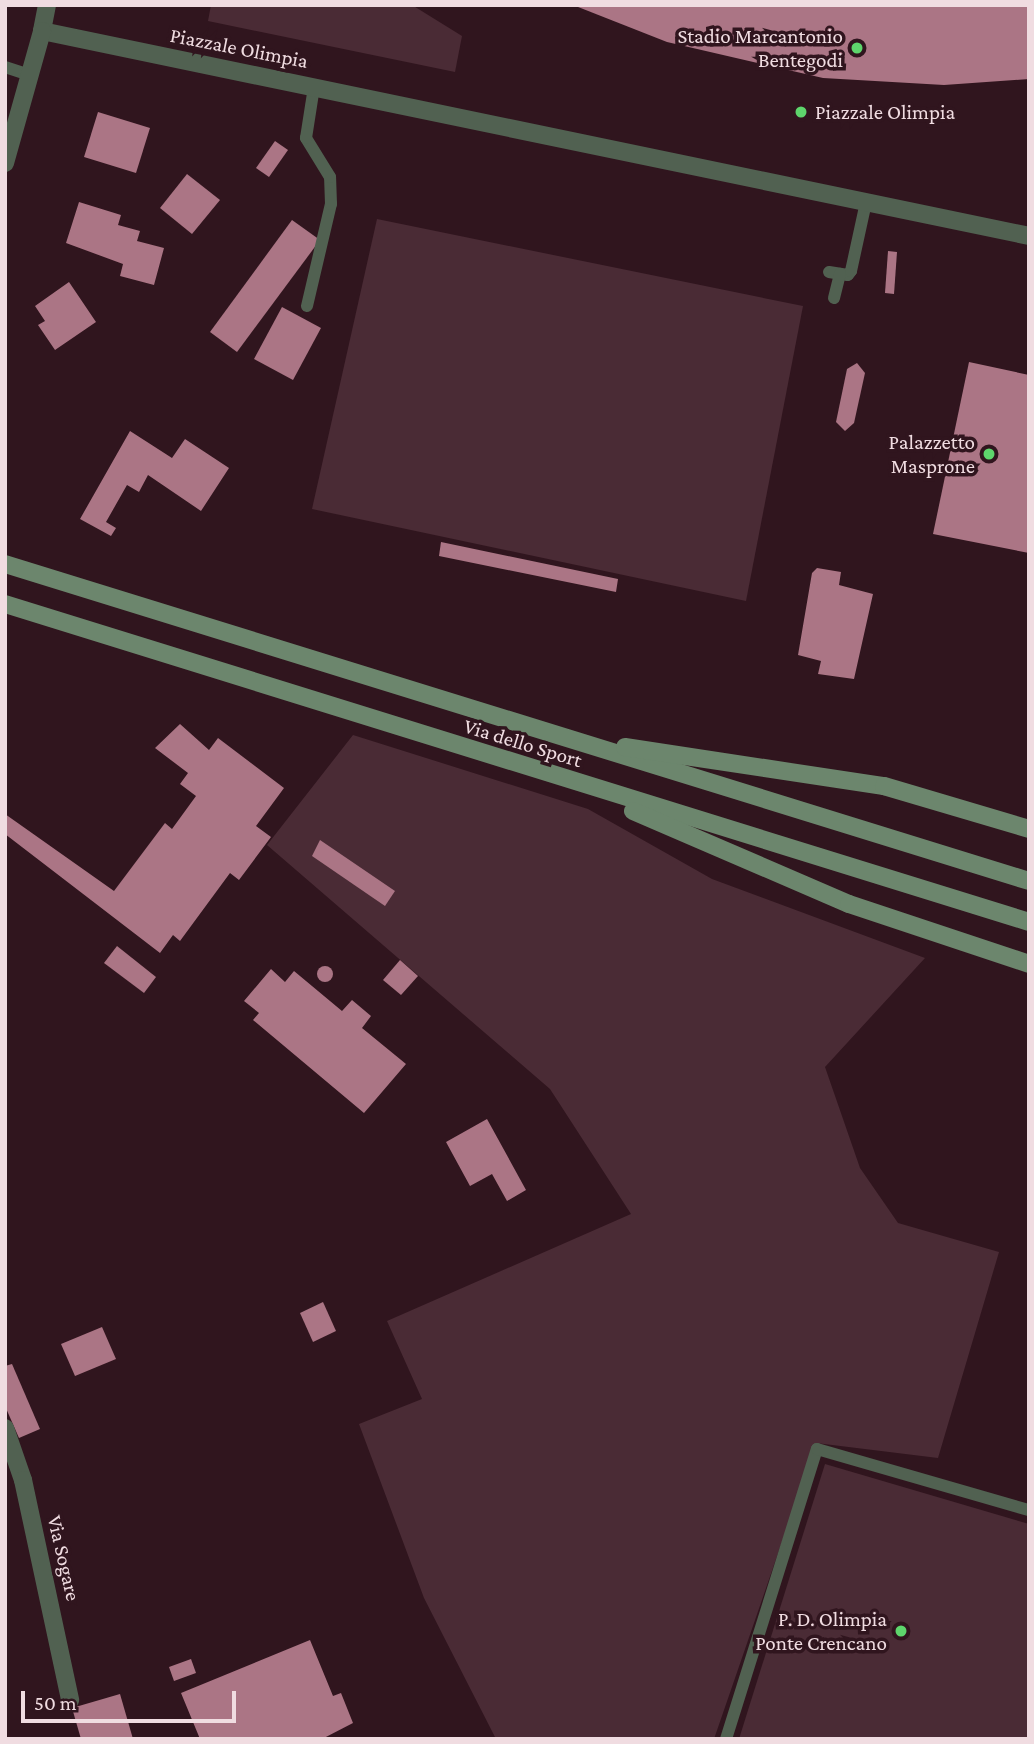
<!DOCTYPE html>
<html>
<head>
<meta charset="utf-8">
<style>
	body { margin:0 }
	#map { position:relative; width:1034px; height:1744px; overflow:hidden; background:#30151e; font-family:"Crimson Pro",serif }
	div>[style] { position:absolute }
	.green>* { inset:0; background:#4a2b35 }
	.building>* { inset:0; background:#ab7585 }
	.round { border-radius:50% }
	.lane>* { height:12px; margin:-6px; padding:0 6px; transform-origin:6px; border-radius:6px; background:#516151 }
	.street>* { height:18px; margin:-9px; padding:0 9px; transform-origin:9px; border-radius:9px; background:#516151 }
	.secondary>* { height:18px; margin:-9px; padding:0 9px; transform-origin:9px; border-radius:9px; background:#6c866d }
	.dots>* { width:19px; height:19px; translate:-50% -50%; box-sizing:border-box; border:4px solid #30151e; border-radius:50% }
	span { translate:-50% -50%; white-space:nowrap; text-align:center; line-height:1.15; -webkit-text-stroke:7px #30151e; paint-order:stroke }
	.poi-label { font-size:21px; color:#f0dce1 }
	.right { translate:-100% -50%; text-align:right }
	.left { translate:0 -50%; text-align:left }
	.street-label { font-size:21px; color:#f0dce1 }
	.frame { position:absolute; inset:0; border:7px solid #f0dce1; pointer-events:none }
	.scale { position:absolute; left:21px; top:1691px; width:215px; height:32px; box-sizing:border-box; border:4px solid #f0dce1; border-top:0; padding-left:9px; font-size:21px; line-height:24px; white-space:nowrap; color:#f0dce1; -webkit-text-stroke:5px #30151e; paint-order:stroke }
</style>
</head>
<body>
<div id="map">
	<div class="green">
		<div style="clip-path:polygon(211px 5px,412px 5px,462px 36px,455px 72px,208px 21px)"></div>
		<div style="clip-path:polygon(377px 219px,803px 306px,746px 601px,312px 509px)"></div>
		<div style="clip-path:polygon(353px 735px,588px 809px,712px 879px,925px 958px,825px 1067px,860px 1168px,898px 1223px,999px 1252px,938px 1458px,816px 1443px,714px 1739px,496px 1739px,424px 1598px,359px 1424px,422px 1399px,387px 1321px,631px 1214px,550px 1089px,267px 845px)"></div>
		<div style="clip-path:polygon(825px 1464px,1029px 1524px,1029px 1739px,739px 1739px)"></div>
	</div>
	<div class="building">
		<div style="clip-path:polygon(573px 5px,1029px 5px,1029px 79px,944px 85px,823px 78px,667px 42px)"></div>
		<div style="clip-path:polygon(98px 112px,150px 128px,136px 173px,84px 157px)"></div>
		<div style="clip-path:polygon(275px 141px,288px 150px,269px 177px,256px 168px)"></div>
		<div style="clip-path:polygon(187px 174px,220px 200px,192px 234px,160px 208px)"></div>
		<div style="clip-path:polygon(79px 202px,121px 215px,118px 225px,140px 231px,137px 241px,164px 248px,154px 285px,120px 276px,123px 264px,66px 243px)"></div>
		<div style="clip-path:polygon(292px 220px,320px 240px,237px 352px,210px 332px)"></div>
		<div style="clip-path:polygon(888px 251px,897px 252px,894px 294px,885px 293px)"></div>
		<div style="clip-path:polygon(69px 282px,96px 322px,55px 350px,38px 325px,45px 321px,35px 306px)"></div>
		<div style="clip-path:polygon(282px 307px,321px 328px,293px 380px,254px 359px)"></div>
		<div style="clip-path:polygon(969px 362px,1029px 375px,1029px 553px,933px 534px)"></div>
		<div style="clip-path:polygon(857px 363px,865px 373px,854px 423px,845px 431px,836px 422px,847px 369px)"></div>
		<div style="clip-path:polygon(130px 431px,172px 458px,185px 439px,229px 468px,201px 511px,148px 475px,139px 492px,127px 485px,106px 522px,116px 528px,111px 536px,80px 519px)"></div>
		<div style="clip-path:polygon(441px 542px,618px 579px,616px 592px,439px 556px)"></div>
		<div style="clip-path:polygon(817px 568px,841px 572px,839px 585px,873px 594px,854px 679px,818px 674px,821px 661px,798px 655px,812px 573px)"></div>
		<div style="clip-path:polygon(180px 724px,209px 750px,218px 738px,284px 788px,256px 826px,271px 837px,239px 880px,230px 873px,180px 941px,173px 935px,160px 953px,5px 834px,5px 814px,114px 891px,165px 823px,172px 829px,196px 796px,180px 784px,188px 773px,155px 748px)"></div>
		<div style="clip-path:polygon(320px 840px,395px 891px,385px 906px,312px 856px)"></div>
		<div style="clip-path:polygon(117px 946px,156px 977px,144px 993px,104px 963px)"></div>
		<div style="clip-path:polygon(400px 960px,418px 976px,401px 995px,383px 980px)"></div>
		<div class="round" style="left:317px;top:966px;width:16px;height:16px"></div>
		<div style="clip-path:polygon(271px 969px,285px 982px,294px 971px,342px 1011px,352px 1000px,371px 1016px,362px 1028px,406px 1064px,364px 1113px,253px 1020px,259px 1013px,244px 1001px)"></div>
		<div style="clip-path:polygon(487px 1119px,526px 1190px,507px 1201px,492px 1174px,470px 1186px,446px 1142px)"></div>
		<div style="clip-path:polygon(323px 1302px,336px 1331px,313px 1342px,300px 1313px)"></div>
		<div style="clip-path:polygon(102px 1327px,116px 1359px,75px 1376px,61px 1344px)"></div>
		<div style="clip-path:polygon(12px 1364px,40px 1429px,19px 1438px,5px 1406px,5px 1366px)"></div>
		<div style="clip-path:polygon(310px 1640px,333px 1696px,341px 1693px,353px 1723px,322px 1739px,200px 1739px,181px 1693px)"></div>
		<div style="clip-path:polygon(191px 1659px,196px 1673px,174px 1681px,169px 1667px)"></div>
		<div style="clip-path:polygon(120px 1694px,133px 1739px,81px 1739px,72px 1708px)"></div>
	</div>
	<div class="lane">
		<div style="left:5px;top:67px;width:25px;rotate:18deg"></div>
		<div style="left:829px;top:272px;width:19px;rotate:9deg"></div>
		<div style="left:848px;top:275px;width:5px;rotate:-53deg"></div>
		<div style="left:851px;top:271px;width:71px;rotate:-77.7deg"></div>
		<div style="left:834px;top:298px;width:25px;rotate:-76deg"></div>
		<div style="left:307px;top:306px;width:105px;rotate:-76.8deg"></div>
		<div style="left:331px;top:204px;width:27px;rotate:-92deg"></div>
		<div style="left:330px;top:177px;width:46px;rotate:-121.6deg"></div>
		<div style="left:306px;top:138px;width:52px;rotate:-81.1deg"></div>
		<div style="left:726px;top:1739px;width:304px;rotate:-72.6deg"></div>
		<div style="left:817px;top:1449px;width:221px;rotate:16.1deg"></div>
	</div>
	<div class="street">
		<div style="left:47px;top:5px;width:26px;rotate:101deg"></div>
		<div style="left:42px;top:31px;width:1008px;rotate:11.73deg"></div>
		<div style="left:5px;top:163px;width:137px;rotate:-74.3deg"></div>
		<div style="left:5px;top:1428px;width:55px;rotate:70.9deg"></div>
		<div style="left:23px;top:1480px;width:225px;rotate:77.9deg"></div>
	</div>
	<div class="secondary">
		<div style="left:5px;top:564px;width:1072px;rotate:17.2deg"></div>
		<div style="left:5px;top:604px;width:1072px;rotate:17.25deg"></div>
		<div style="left:625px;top:747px;width:262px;rotate:8.6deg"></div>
		<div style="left:884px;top:786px;width:151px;rotate:16.5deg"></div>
		<div style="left:633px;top:811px;width:235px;rotate:23.3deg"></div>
		<div style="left:849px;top:904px;width:190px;rotate:18.4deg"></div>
	</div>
	<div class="dots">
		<div style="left:857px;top:48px;background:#5ed56c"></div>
		<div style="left:801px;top:112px;background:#5ed56c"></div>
		<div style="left:989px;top:454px;background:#5ed56c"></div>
		<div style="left:901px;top:1631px;background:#5ed56c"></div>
	</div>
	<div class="poi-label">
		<span class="right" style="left:843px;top:48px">Stadio Marcantonio<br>Bentegodi</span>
		<span class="left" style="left:815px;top:112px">Piazzale Olimpia</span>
		<span class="right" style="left:975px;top:454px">Palazzetto<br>Masprone</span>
		<span class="right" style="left:887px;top:1631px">P. D. Olimpia<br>Ponte Crencano</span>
	</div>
	<div class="street-label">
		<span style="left:239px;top:48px;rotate:11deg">Piazzale Olimpia</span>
		<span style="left:523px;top:743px;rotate:17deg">Via dello Sport</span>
		<span style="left:64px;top:1558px;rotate:77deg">Via Sogare</span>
	</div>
	<div class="frame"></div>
	<div class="scale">50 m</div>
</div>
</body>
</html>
